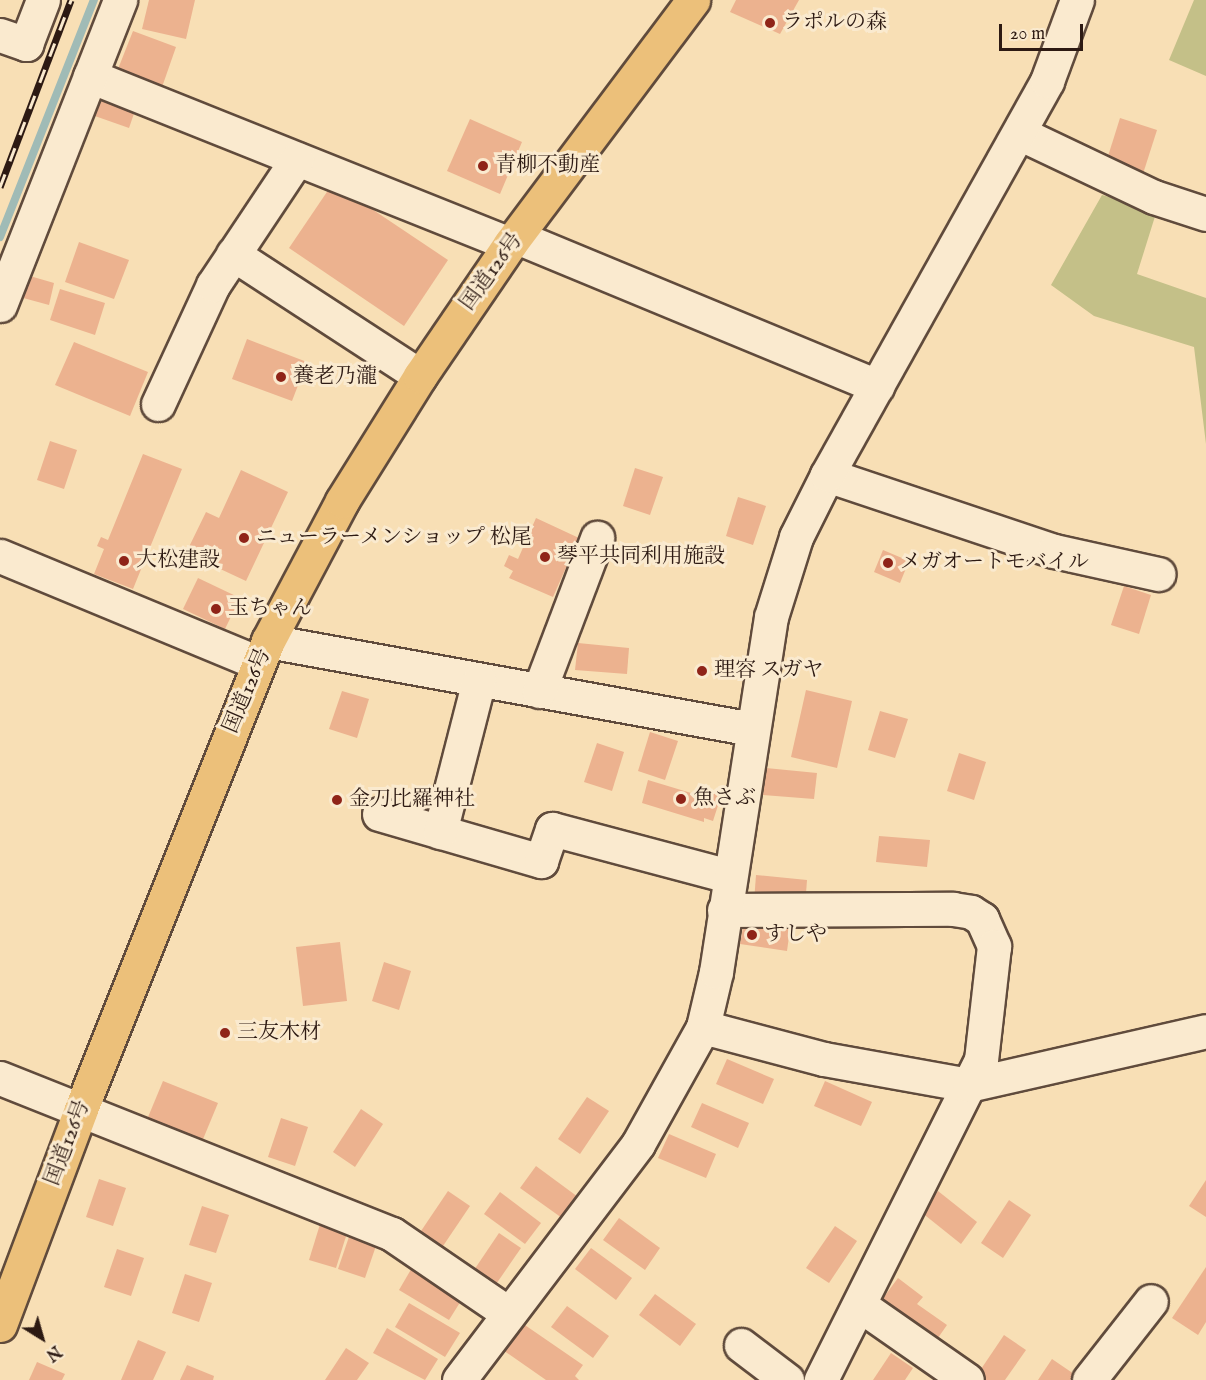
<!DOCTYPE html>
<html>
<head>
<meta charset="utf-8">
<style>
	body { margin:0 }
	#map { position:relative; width:1206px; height:1380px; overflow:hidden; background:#f8dfb5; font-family:"IM FELL English","Noto Serif JP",serif }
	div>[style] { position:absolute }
	.green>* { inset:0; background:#c4c088 }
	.stream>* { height:8px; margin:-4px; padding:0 4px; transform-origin:4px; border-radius:4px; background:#a0bbb6 }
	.building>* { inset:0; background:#ecb28f }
	.roads { filter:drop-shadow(2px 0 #604b3c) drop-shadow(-2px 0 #604b3c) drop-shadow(0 2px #604b3c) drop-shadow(0 -2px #604b3c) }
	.minor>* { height:33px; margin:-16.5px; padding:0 16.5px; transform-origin:16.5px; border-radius:16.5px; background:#faeacf }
	.highway>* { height:33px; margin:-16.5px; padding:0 16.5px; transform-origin:16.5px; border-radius:16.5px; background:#ecc07a }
	.rail>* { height:7px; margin-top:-3.5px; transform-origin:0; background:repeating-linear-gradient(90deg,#faeacf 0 14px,#2d1a13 0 28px); box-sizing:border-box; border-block:2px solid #2d1a13 }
	.dots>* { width:16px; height:16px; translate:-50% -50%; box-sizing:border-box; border:3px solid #faeacf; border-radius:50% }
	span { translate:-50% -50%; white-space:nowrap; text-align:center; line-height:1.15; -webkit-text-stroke:6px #faeacf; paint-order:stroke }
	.poi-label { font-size:21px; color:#2d1a13 }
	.left { translate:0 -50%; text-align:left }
	.street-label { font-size:21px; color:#2d1a13 }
	.north { position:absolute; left:12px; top:1308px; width:60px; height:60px; -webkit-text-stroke:4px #faeacf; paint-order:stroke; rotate:143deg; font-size:16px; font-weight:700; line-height:24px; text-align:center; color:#2d1a13 }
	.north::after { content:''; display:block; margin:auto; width:21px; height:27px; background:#2d1a13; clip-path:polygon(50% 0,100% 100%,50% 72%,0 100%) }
	.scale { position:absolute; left:999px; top:24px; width:84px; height:27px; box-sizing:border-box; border:3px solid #2d1a13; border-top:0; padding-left:8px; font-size:18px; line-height:21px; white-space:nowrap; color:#2d1a13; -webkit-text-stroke:4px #faeacf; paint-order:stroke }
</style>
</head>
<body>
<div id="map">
	<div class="green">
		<div style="clip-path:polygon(1194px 0,1206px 0,1206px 76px,1169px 60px)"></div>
		<div style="clip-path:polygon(1102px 195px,1157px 210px,1137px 274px,1206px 298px,1206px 444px,1194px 347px,1094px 316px,1051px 285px)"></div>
	</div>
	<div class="stream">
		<div style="left:0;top:237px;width:255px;rotate:-68.4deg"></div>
	</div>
	<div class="building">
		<div style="clip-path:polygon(149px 0,195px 0,186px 39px,142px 29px)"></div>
		<div style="clip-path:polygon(736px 0,799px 0,780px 34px,730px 12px)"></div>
		<div style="clip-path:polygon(133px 31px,176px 47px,161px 90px,116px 74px)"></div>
		<div style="clip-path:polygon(101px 89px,138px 102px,129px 128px,92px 115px)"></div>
		<div style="clip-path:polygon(1120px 118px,1157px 130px,1141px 180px,1104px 169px)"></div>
		<div style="clip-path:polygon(470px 119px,522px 142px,500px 194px,447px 171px)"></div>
		<div style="clip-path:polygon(333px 183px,448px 260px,404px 326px,289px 248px)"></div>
		<div style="clip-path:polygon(79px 242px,129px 260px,114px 299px,65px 282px)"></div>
		<div style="clip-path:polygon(23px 274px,54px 283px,49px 305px,16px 296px)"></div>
		<div style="clip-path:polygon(60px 289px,105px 303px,95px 335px,50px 320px)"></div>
		<div style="clip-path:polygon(247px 339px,307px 362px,292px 401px,232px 379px)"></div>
		<div style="clip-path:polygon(74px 342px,148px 372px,130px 416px,55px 385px)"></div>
		<div style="clip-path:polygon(50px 441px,77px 450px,64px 489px,37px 480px)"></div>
		<div style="clip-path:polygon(143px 454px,182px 469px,133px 589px,94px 574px,104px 549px,97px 546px,101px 537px,108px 540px)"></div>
		<div style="clip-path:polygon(635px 468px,663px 477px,650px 515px,623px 506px)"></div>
		<div style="clip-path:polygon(241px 470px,288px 492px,246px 581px,186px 553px,206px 512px,219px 518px)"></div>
		<div style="clip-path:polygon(738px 497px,766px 506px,753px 545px,726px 536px)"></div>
		<div style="clip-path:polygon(536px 518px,579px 538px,553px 597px,509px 578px,513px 571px,504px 566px,509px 555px,518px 559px)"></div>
		<div style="clip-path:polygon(883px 550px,909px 561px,900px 583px,874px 572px)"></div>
		<div style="clip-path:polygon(198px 578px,240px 598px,225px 629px,183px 609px)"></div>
		<div style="clip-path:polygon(1124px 586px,1151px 595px,1139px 634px,1111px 625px)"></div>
		<div style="clip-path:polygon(578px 643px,629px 648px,627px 674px,575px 670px)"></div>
		<div style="clip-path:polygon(806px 690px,852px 701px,837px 768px,791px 757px)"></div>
		<div style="clip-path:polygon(342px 691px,369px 699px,357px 738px,329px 729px)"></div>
		<div style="clip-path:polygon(880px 711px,908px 719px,895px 758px,868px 750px)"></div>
		<div style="clip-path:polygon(650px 732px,678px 741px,665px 780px,638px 771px)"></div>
		<div style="clip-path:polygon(597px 743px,624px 752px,612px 791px,584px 782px)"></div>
		<div style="clip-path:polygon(959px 753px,986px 762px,974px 800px,947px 791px)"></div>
		<div style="clip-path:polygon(766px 768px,817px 773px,814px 799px,763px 795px)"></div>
		<div style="clip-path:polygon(648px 780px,701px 796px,703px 790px,721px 796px,713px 821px,704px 818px,704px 822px,642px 803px)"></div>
		<div style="clip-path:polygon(879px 836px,930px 840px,927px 867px,876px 862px)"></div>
		<div style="clip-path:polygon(756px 875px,807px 880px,805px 907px,754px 902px)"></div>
		<div style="clip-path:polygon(744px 922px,790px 929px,787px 951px,740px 944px)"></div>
		<div style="clip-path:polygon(340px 942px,347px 1001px,303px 1006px,296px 947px)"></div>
		<div style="clip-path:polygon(384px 962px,411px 971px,399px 1010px,372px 1001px)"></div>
		<div style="clip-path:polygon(727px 1059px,774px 1079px,763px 1104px,716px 1084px)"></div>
		<div style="clip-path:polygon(163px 1081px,218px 1103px,201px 1144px,146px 1122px)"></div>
		<div style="clip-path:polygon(825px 1081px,872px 1102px,861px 1126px,814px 1106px)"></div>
		<div style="clip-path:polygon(587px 1097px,609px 1111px,580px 1154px,558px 1139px)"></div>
		<div style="clip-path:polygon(702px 1103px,749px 1123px,738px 1148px,691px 1127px)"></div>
		<div style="clip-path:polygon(361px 1109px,383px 1124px,355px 1167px,333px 1152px)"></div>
		<div style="clip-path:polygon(281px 1118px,308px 1127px,295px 1166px,268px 1157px)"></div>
		<div style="clip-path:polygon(669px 1134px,716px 1154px,706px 1178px,658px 1158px)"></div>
		<div style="clip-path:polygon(536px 1166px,578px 1197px,562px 1218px,520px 1188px)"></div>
		<div style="clip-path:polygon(99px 1179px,126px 1188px,113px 1226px,86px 1217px)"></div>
		<div style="clip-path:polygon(1206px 1180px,1206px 1217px,1189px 1206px)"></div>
		<div style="clip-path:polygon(448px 1191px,470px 1206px,441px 1249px,419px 1234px)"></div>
		<div style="clip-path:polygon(938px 1191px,977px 1222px,961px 1244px,921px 1212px)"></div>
		<div style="clip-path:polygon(500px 1192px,541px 1223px,525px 1244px,484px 1214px)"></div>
		<div style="clip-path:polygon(1009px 1200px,1031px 1215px,1003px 1258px,981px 1243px)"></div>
		<div style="clip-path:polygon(202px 1206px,229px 1215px,216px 1253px,189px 1245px)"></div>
		<div style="clip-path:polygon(619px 1218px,660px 1248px,645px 1270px,603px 1240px)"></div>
		<div style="clip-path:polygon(321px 1221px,348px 1230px,336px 1268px,309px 1260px)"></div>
		<div style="clip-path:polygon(835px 1226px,857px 1241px,829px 1283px,806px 1268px)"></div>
		<div style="clip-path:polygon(351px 1231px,378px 1240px,365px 1278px,338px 1269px)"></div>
		<div style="clip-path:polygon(499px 1233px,521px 1248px,492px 1290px,470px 1276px)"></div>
		<div style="clip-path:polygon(591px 1248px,632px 1278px,616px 1300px,575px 1269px)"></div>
		<div style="clip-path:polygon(117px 1249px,144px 1258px,131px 1296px,104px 1287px)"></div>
		<div style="clip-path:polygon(413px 1266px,464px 1296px,449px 1320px,399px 1290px)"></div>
		<div style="clip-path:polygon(1206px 1267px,1206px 1322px,1198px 1335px,1172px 1318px)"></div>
		<div style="clip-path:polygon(185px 1274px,212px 1283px,199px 1322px,172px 1313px)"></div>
		<div style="clip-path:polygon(898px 1278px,923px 1297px,917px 1304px,947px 1325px,933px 1345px,878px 1305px)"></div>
		<div style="clip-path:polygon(655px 1294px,696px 1324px,680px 1346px,639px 1315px)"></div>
		<div style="clip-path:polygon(409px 1303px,460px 1333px,445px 1357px,395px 1327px)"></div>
		<div style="clip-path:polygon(567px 1306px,609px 1336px,593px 1358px,551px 1327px)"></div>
		<div style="clip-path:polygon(519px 1321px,583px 1365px,575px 1376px,579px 1380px,546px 1380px,500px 1348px)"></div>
		<div style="clip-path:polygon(387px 1328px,438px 1359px,425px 1380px,373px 1353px)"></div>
		<div style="clip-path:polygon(1004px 1335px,1026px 1350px,1005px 1380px,978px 1380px,975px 1378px)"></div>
		<div style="clip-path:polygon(138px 1340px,166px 1352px,153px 1380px,121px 1380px)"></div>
		<div style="clip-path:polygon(346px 1348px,369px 1363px,357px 1380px,325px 1380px)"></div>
		<div style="clip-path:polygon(891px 1353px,913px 1368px,905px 1380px,873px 1380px)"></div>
		<div style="clip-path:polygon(1052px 1359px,1074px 1374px,1070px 1380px,1038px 1380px)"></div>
		<div style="clip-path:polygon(37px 1362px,65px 1374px,62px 1380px,29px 1380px)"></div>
		<div style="clip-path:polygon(187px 1365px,214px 1376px,213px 1380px,180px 1380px)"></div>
	</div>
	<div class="roads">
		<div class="minor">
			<div style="left:0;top:35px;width:28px;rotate:19deg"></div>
			<div style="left:26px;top:44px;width:47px;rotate:-68.9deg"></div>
			<div style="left:90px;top:76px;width:452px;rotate:21.8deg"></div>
			<div style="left:1019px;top:133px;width:149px;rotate:25.4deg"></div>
			<div style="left:1154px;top:197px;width:55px;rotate:18.1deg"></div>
			<div style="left:517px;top:237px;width:390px;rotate:22.5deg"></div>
			<div style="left:233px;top:254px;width:223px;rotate:33.1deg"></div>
			<div style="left:0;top:305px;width:328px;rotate:-68.5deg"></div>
			<div style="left:158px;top:404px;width:131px;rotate:-65.2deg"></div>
			<div style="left:213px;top:285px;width:151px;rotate:-56.3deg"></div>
			<div style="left:827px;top:475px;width:239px;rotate:18.5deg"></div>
			<div style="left:1054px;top:551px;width:107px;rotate:12.4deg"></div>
			<div style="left:0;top:556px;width:279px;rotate:22.5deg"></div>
			<div style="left:268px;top:641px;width:491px;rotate:10.3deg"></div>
			<div style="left:539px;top:691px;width:164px;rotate:-69.2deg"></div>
			<div style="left:379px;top:814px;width:169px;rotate:16.2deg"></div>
			<div style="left:541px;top:861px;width:34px;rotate:-71deg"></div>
			<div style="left:552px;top:829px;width:183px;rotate:14.9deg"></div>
			<div style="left:440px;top:832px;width:157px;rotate:-75.6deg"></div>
			<div style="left:724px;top:910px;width:229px;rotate:-0.3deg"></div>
			<div style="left:953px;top:909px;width:18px;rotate:9deg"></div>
			<div style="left:971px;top:912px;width:13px;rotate:32deg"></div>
			<div style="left:982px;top:919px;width:30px;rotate:66deg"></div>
			<div style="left:994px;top:946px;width:115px;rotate:96.5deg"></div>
			<div style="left:981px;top:1060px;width:358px;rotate:116.6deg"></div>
			<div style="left:703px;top:1027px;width:125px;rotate:14.8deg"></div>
			<div style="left:824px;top:1059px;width:147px;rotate:10.2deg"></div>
			<div style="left:969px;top:1085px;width:243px;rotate:-12.8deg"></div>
			<div style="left:0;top:1078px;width:422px;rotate:21.7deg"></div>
			<div style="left:392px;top:1234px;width:140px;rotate:34.3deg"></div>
			<div style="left:861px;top:1306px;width:129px;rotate:34.9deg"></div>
			<div style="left:741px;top:1345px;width:58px;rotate:37.3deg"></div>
			<div style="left:459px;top:1380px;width:296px;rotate:-52.8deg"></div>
			<div style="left:638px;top:1144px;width:134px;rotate:-60.9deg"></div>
			<div style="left:703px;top:1027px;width:57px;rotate:-76.7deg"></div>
			<div style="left:716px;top:972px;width:359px;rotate:-81.2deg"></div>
			<div style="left:771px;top:617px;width:84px;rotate:-72.6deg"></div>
			<div style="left:796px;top:537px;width:69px;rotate:-63.4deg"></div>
			<div style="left:827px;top:475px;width:451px;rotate:-60.8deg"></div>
			<div style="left:1047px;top:81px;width:86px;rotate:-69.7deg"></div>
			<div style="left:1089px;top:1380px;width:100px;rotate:-51.9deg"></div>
		</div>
		<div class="highway">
			<div style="left:0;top:1325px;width:231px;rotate:-69.4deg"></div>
			<div style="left:81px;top:1109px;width:504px;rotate:-68.22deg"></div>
			<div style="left:268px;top:641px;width:158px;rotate:-62.1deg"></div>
			<div style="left:342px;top:501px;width:147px;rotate:-58deg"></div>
			<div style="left:420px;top:376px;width:160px;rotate:-55.7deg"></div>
			<div style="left:510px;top:244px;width:305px;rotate:-53.1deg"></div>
		</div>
	</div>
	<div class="rail">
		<div style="left:0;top:187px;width:200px;rotate:-69.2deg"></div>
	</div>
	<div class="dots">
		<div style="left:770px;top:23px;background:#8f2418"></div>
		<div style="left:483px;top:166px;background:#8f2418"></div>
		<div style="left:281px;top:377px;background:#8f2418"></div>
		<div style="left:244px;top:538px;background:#8f2418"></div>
		<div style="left:545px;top:557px;background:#8f2418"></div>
		<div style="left:124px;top:561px;background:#8f2418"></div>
		<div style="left:888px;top:563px;background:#8f2418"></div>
		<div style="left:216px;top:609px;background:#8f2418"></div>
		<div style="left:702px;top:671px;background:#8f2418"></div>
		<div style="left:681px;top:799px;background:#8f2418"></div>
		<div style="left:337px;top:800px;background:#8f2418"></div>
		<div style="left:752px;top:935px;background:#8f2418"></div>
		<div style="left:225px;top:1033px;background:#8f2418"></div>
	</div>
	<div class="poi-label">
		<span class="left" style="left:782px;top:23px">ラポルの森</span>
		<span class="left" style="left:495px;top:166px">青柳不動産</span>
		<span class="left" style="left:293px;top:377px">養老乃瀧</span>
		<span class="left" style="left:256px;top:538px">ニューラーメンショップ 松尾</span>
		<span class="left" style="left:557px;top:557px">琴平共同利用施設</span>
		<span class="left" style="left:136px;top:561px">大松建設</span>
		<span class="left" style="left:900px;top:563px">メガオートモバイル</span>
		<span class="left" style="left:228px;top:609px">玉ちゃん</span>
		<span class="left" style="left:714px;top:671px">理容 スガヤ</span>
		<span class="left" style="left:693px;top:799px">魚さぶ</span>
		<span class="left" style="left:349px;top:800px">金刀比羅神社</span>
		<span class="left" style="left:764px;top:935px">すしや</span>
		<span class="left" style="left:237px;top:1033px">三友木材</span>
	</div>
	<div class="street-label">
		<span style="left:492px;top:272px;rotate:-54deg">国道126号</span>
		<span style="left:248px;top:691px;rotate:-67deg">国道126号</span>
		<span style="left:68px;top:1143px;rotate:-69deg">国道126号</span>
	</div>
	<div class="north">N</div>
	<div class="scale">20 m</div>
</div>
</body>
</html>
